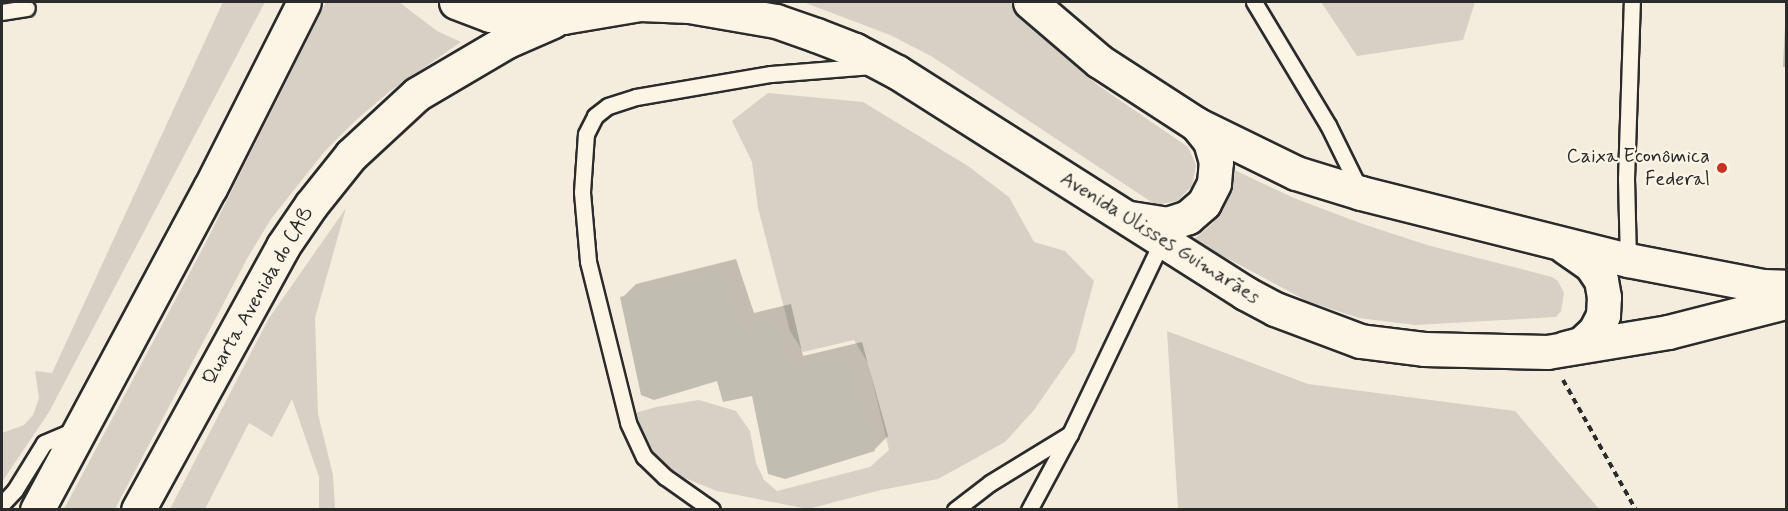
<!DOCTYPE html>
<html>
<head>
<meta charset="utf-8">
<style>
	body { margin:0 }
	#map { position:relative; width:1788px; height:511px; overflow:hidden; background:#f4edde; font-family:Mynerve,sans-serif }
	div>[style] { position:absolute }
	.green>* { inset:0; background:#d6d1c4 }
	.shadow>* { inset:0; background:#0003 }
	.building>* { inset:0; background:#c2bdb1 }
	.path>* { height:4px; margin-top:-2px; transform-origin:0; background:repeating-linear-gradient(90deg,#2b2b2b 0 6px,transparent 0 10.5px) }
	.roads { filter:drop-shadow(2px 0 #2b2b2b) drop-shadow(-2px 0 #2b2b2b) drop-shadow(0 2px #2b2b2b) drop-shadow(0 -2px #2b2b2b) }
	.lane>* { height:15px; margin:-7.5px; padding:0 7.5px; transform-origin:7.5px; border-radius:7.5px; background:#fcf5e5 }
	.secondary>* { height:33px; margin:-16.5px; padding:0 16.5px; transform-origin:16.5px; border-radius:16.5px; background:#fcf5e5 }
	.dots>* { width:16px; height:16px; translate:-50% -50%; box-sizing:border-box; border:3px solid #fcf5e5; border-radius:50% }
	span { translate:-50% -50%; white-space:nowrap; text-align:center; line-height:1.15; -webkit-text-stroke:4.5px #fcf5e5; paint-order:stroke }
	.poi-label { font-size:20px; color:#2b2b2b }
	.right { translate:-100% -50%; text-align:right }
	.street-label { font-size:20px; color:#2b2b2b }
	.frame { position:absolute; inset:0; border:3px solid #2b2b2b; pointer-events:none }
</style>
</head>
<body>
<div id="map">
	<div class="green">
		<div style="clip-path:polygon(223px 2px,265px 2px,49px 412px,2px 482px,2px 433px,24px 425px,33px 415px,39px 398px,35px 371px,52px 373px)"></div>
		<div style="clip-path:polygon(326px 2px,399px 2px,437px 31px,461px 42px,389px 92px,356px 120px,325px 151px,271px 219px,248px 257px,115px 509px,64px 509px,204px 246px)"></div>
		<div style="clip-path:polygon(803px 2px,1011px 2px,1062px 55px,1099px 86px,1188px 147px,1196px 165px,1192px 186px,1177px 201px,1156px 205px,931px 56px,890px 35px)"></div>
		<div style="clip-path:polygon(1321px 2px,1475px 2px,1463px 40px,1357px 56px)"></div>
		<div style="clip-path:polygon(768px 93px,863px 102px,968px 166px,1009px 197px,1034px 242px,1065px 251px,1094px 281px,1075px 351px,1034px 410px,1005px 442px,938px 479px,881px 490px,808px 509px,717px 491px,662px 469px,647px 446px,635px 413px,656px 407px,699px 400px,736px 411px,750px 431px,756px 463px,764px 480px,777px 491px,870px 467px,889px 450px,868px 363px,854px 340px,803px 352px,790px 331px,758px 208px,752px 162px,732px 121px)"></div>
		<div style="clip-path:polygon(1230px 168px,1294px 198px,1360px 223px,1427px 245px,1552px 277px,1558px 281px,1564px 293px,1561px 311px,1556px 317px,1415px 325px,1359px 318px,1307px 301px,1193px 240px,1212px 224px,1220px 214px,1226px 199px)"></div>
		<div style="clip-path:polygon(346px 208px,315px 318px,318px 414px,333px 475px,335px 509px,319px 509px,319px 477px,292px 399px,272px 437px,249px 423px,205px 509px,170px 509px,269px 318px)"></div>
		<div style="clip-path:polygon(1167px 331px,1308px 384px,1515px 411px,1599px 509px,1178px 509px)"></div>
	</div>
	<div class="shadow">
		<div style="clip-path:polygon(1786px 17px,1786px 66px,1784px 66px)"></div>
		<div style="clip-path:polygon(736px 259px,754px 313px,791px 304px,803px 356px,862px 342px,888px 436px,874px 450px,718px 379px,622px 298px,636px 284px)"></div>
	</div>
	<div class="building">
		<div style="clip-path:polygon(1785px 26px,1786px 26px,1786px 67px,1783px 67px)"></div>
		<div style="clip-path:polygon(722px 272px,740px 326px,777px 317px,789px 369px,848px 355px,875px 451px,785px 479px,768px 474px,752px 396px,723px 402px,717px 381px,654px 400px,641px 395px,620px 297px)"></div>
	</div>
	<div class="path">
		<div style="left:1563px;top:380px;width:149px;rotate:60.7deg"></div>
	</div>
	<div class="roads">
		<div class="lane">
			<div style="left:1254px;top:2px;width:144px;rotate:59deg"></div>
			<div style="left:1328px;top:125px;width:72px;rotate:63.8deg"></div>
			<div style="left:2px;top:12px;width:25px;rotate:-9deg"></div>
			<div style="left:1628px;top:260px;width:81px;rotate:-91.4deg"></div>
			<div style="left:1626px;top:179px;width:177px;rotate:-88.1deg"></div>
			<div style="left:2px;top:504px;width:19px;rotate:-47deg"></div>
			<div style="left:15px;top:490px;width:55px;rotate:-58.3deg"></div>
			<div style="left:44px;top:443px;width:34px;rotate:-23deg"></div>
			<div style="left:712px;top:510px;width:57px;rotate:-144.9deg"></div>
			<div style="left:665px;top:477px;width:29px;rotate:-136deg"></div>
			<div style="left:644px;top:457px;width:38px;rotate:-115deg"></div>
			<div style="left:628px;top:422px;width:166px;rotate:-104deg"></div>
			<div style="left:588px;top:261px;width:69px;rotate:-95deg"></div>
			<div style="left:582px;top:192px;width:58px;rotate:-86.1deg"></div>
			<div style="left:586px;top:134px;width:20px;rotate:-63deg"></div>
			<div style="left:595px;top:116px;width:16px;rotate:-38deg"></div>
			<div style="left:608px;top:106px;width:29px;rotate:-18deg"></div>
			<div style="left:636px;top:97px;width:137px;rotate:-9.7deg"></div>
			<div style="left:771px;top:74px;width:101px;rotate:-4.5deg"></div>
			<div style="left:955px;top:510px;width:44px;rotate:-37.6deg"></div>
			<div style="left:990px;top:483px;width:94px;rotate:-31.5deg"></div>
			<div style="left:1070px;top:434px;width:214px;rotate:-64.5deg"></div>
			<div style="left:1029px;top:510px;width:86px;rotate:-61.7deg"></div>
		</div>
		<div class="secondary">
			<div style="left:456px;top:2px;width:36px;rotate:21deg"></div>
			<div style="left:490px;top:15px;width:73px;rotate:1.6deg"></div>
			<div style="left:563px;top:17px;width:78px;rotate:-9.6deg"></div>
			<div style="left:640px;top:4px;width:49px;rotate:2.3deg"></div>
			<div style="left:689px;top:6px;width:88px;rotate:9.8deg"></div>
			<div style="left:776px;top:21px;width:42px;rotate:19.3deg"></div>
			<div style="left:816px;top:35px;width:42px;rotate:21deg"></div>
			<div style="left:855px;top:50px;width:47px;rotate:27.6deg"></div>
			<div style="left:897px;top:72px;width:412px;rotate:32.4deg"></div>
			<div style="left:1245px;top:293px;width:34px;rotate:28deg"></div>
			<div style="left:1275px;top:309px;width:91px;rotate:20.6deg"></div>
			<div style="left:1360px;top:341px;width:64px;rotate:7.1deg"></div>
			<div style="left:1424px;top:349px;width:123px;rotate:1.4deg"></div>
			<div style="left:1547px;top:352px;width:123px;rotate:-9.4deg"></div>
			<div style="left:1668px;top:332px;width:122px;rotate:-14.3deg"></div>
			<div style="left:1030px;top:2px;width:91px;rotate:40.5deg"></div>
			<div style="left:1099px;top:61px;width:116px;rotate:33deg"></div>
			<div style="left:1196px;top:124px;width:111px;rotate:26.1deg"></div>
			<div style="left:1296px;top:173px;width:68px;rotate:17.1deg"></div>
			<div style="left:1361px;top:193px;width:275px;rotate:14.1deg"></div>
			<div style="left:1628px;top:260px;width:137px;rotate:10.9deg"></div>
			<div style="left:1763px;top:286px;width:23px;rotate:2deg"></div>
			<div style="left:1130px;top:218px;width:37px;rotate:9deg"></div>
			<div style="left:1167px;top:224px;width:22px;rotate:-18deg"></div>
			<div style="left:1188px;top:217px;width:21px;rotate:-41deg"></div>
			<div style="left:1204px;top:203px;width:22px;rotate:-63deg"></div>
			<div style="left:1214px;top:183px;width:21px;rotate:-85deg"></div>
			<div style="left:1216px;top:162px;width:22px;rotate:-106deg"></div>
			<div style="left:1210px;top:141px;width:22px;rotate:-129deg"></div>
			<div style="left:1565px;top:348px;width:16px;rotate:-14deg"></div>
			<div style="left:1581px;top:344px;width:19px;rotate:-43deg"></div>
			<div style="left:1595px;top:331px;width:18px;rotate:-63deg"></div>
			<div style="left:1603px;top:315px;width:18px;rotate:-87deg"></div>
			<div style="left:1604px;top:297px;width:17px;rotate:-100deg"></div>
			<div style="left:1601px;top:280px;width:18px;rotate:-124deg"></div>
			<div style="left:1591px;top:265px;width:32px;rotate:-145deg"></div>
			<div style="left:37px;top:510px;width:366px;rotate:-61.8deg"></div>
			<div style="left:210px;top:188px;width:208px;rotate:-63.2deg"></div>
			<div style="left:138px;top:510px;width:301px;rotate:-61.2deg"></div>
			<div style="left:283px;top:246px;width:50px;rotate:-55.7deg"></div>
			<div style="left:311px;top:205px;width:64px;rotate:-51.3deg"></div>
			<div style="left:351px;top:155px;width:90px;rotate:-42.7deg"></div>
			<div style="left:417px;top:94px;width:104px;rotate:-30.5deg"></div>
			<div style="left:507px;top:41px;width:50px;rotate:-23.5deg"></div>
		</div>
	</div>
	<div class="dots">
		<div style="left:1722px;top:168px;background:#c8321e"></div>
	</div>
	<div class="poi-label">
		<span class="right" style="left:1710px;top:168px">Caixa Econômica<br>Federal</span>
	</div>
	<div class="street-label">
		<span style="left:1160px;top:238px;rotate:32deg">Avenida Ulisses Guimarães</span>
		<span style="left:258px;top:296px;rotate:-60deg">Quarta Avenida do CAB</span>
	</div>
	<div class="frame"></div>
</div>
</body>
</html>
